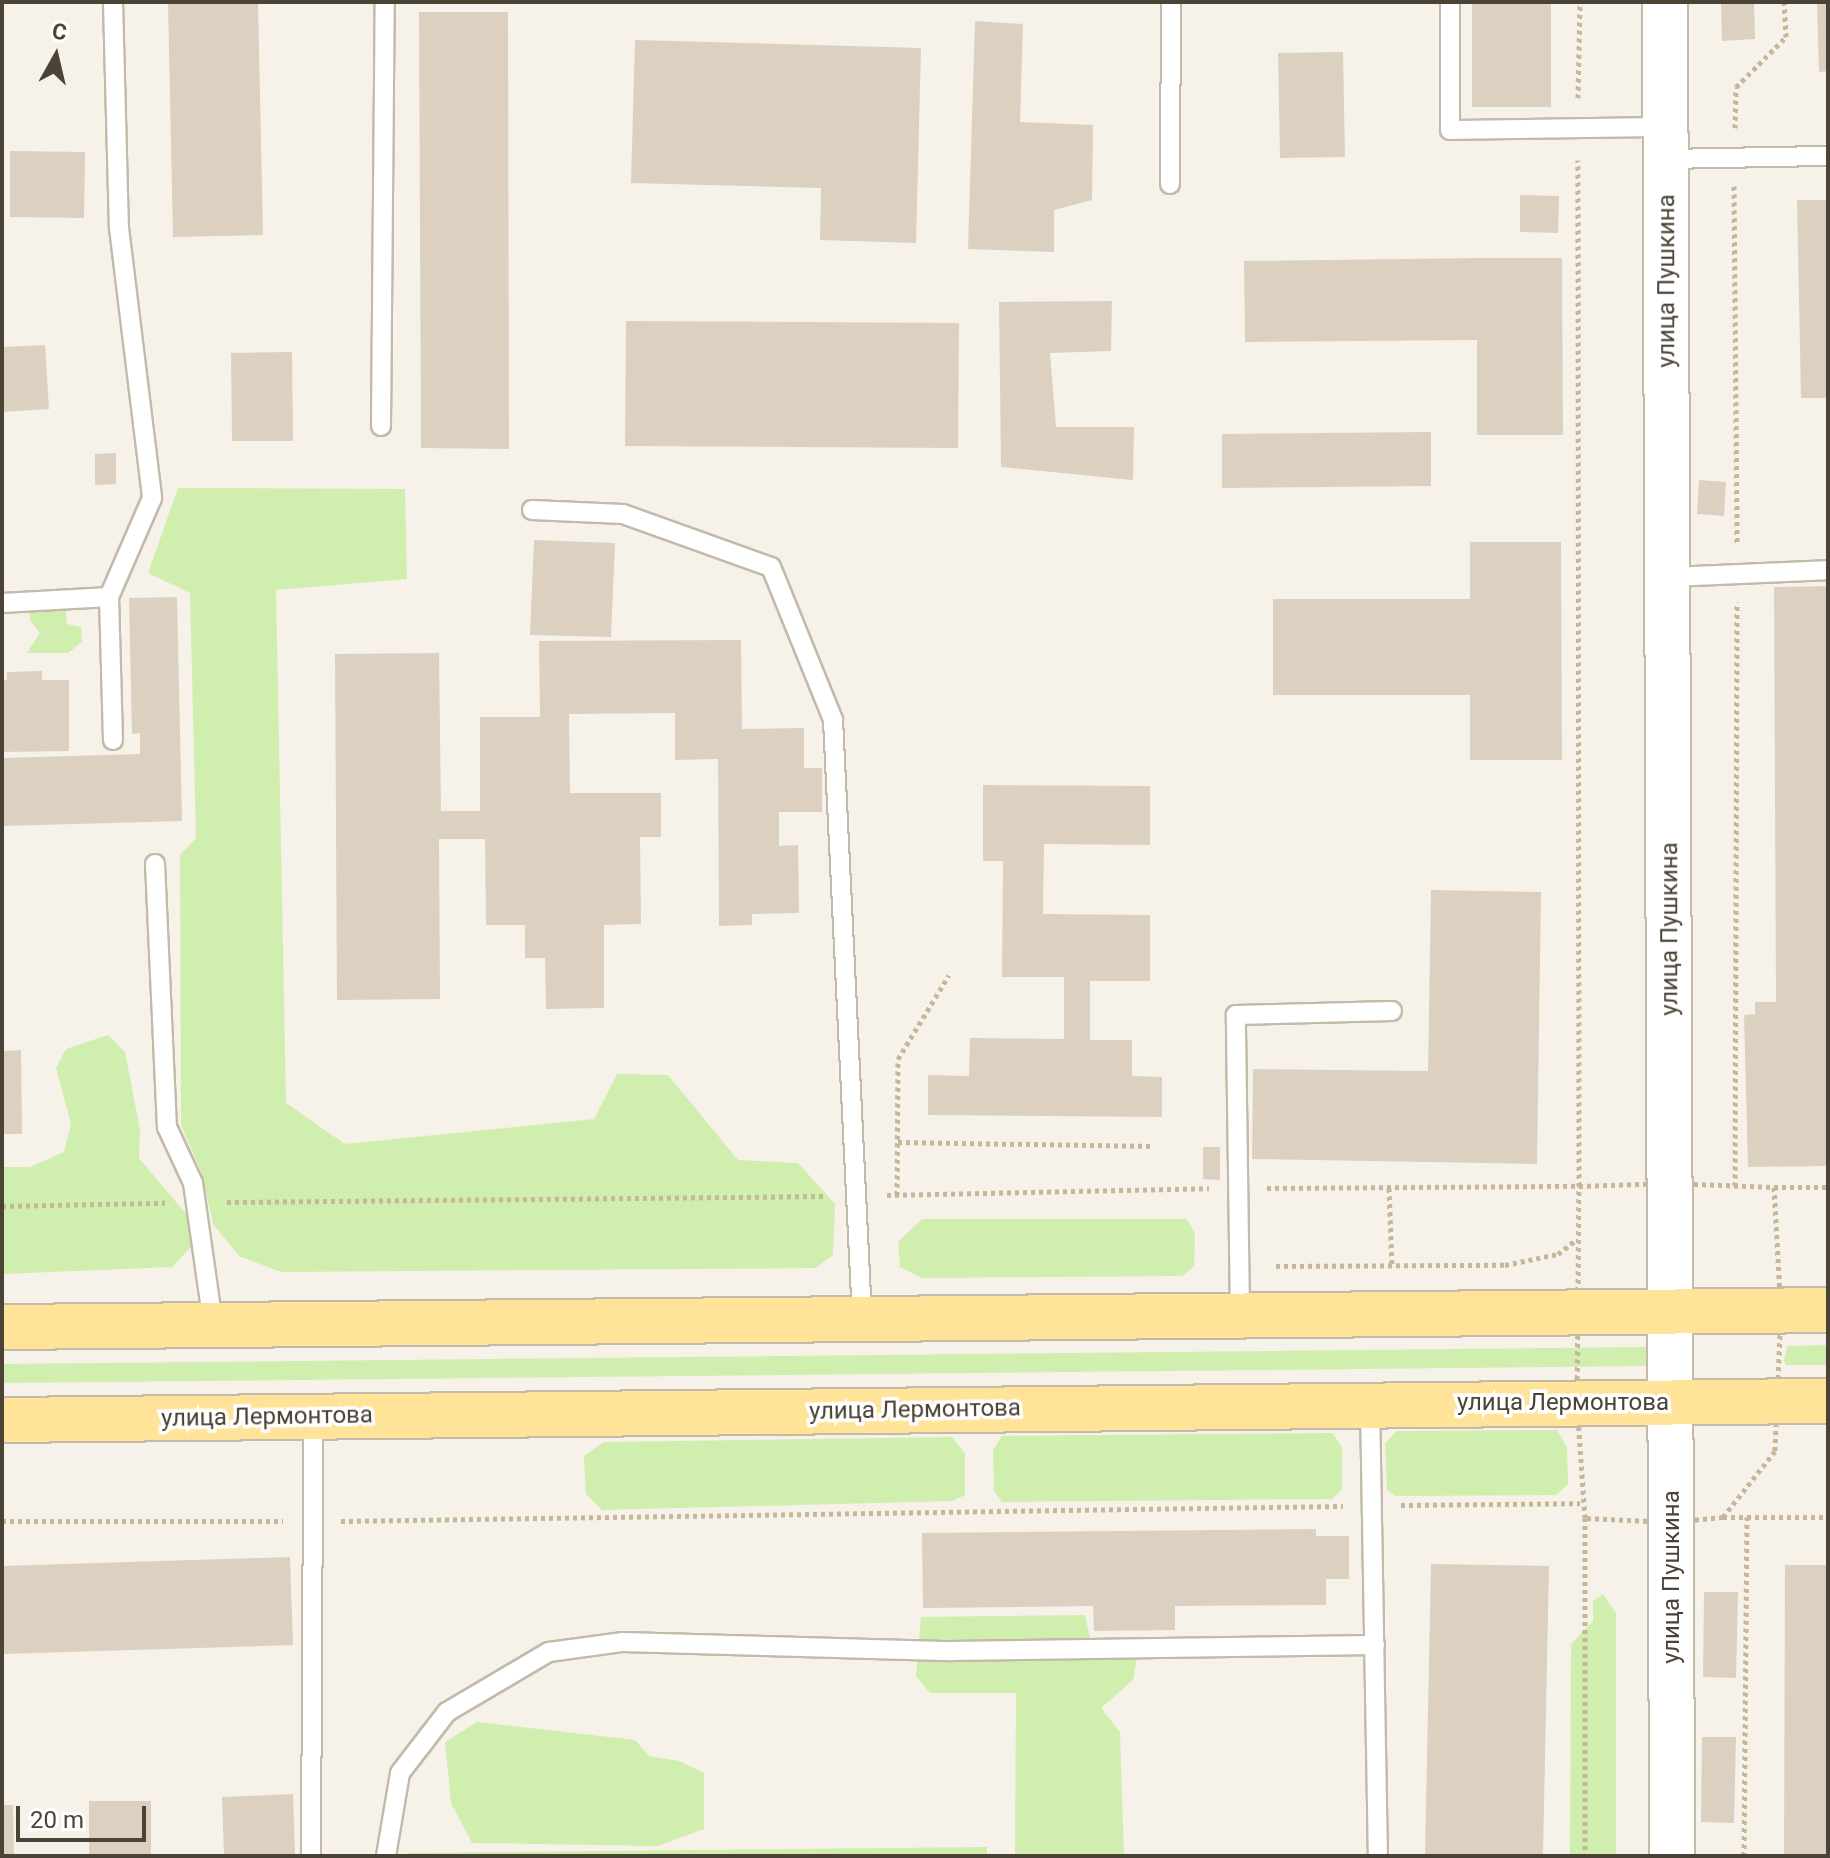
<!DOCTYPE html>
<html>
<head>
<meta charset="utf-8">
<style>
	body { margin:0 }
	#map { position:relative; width:1830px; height:1858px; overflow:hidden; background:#f6f2e9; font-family:Roboto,sans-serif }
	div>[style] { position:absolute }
	.green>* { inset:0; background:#d0eeae }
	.building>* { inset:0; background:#dcd1c0 }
	.path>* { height:5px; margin-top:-2.5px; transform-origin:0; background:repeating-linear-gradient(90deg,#c6b79a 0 4px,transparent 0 8px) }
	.roads { filter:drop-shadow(2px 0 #c3baaa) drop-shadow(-2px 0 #c3baaa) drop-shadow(0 2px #c3baaa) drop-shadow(0 -2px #c3baaa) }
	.service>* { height:18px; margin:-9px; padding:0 9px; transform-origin:9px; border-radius:9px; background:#fff }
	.tertiary>* { height:44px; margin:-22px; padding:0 22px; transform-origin:22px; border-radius:22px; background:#fff }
	.primary>* { height:44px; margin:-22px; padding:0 22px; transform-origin:22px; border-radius:22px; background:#ffe399 }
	span { translate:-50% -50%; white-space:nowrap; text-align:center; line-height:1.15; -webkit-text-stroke:7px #fff; paint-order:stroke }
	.street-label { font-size:24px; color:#4b4336 }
	.frame { position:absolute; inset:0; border:4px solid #4b4336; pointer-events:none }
	.north { position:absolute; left:16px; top:16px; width:80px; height:80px; -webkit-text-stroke:6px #fff; paint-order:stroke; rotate:8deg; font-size:22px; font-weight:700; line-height:32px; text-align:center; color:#4b4336 }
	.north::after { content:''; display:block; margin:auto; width:28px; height:36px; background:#4b4336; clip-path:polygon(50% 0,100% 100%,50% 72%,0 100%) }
	.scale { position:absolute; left:16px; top:1806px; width:130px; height:36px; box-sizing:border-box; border:4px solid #4b4336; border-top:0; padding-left:10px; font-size:24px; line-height:28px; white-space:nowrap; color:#4b4336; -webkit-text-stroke:6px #fff; paint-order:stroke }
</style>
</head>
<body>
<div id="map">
	<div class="green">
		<div style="clip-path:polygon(178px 488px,405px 489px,407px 579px,276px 590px,286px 1103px,345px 1144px,594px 1119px,617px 1074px,668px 1075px,738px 1160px,798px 1163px,835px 1204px,833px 1255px,816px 1268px,281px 1272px,239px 1256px,213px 1224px,202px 1174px,181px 1125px,180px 855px,196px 838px,190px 593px,148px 573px)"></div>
		<div style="clip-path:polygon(65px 603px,67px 624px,81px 627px,82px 642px,68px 653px,27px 653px,40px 633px,30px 620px,30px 612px,37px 605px)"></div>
		<div style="clip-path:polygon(108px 1035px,125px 1052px,140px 1130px,139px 1158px,192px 1221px,191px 1247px,172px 1267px,2px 1274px,2px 1167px,30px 1167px,64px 1152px,71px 1124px,56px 1068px,66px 1049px)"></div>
		<div style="clip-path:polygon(922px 1219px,1187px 1219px,1195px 1234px,1194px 1266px,1182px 1276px,922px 1278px,900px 1267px,898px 1242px)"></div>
		<div style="clip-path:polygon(1828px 1345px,1828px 1365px,1786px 1365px,1784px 1360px,1787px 1346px)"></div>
		<div style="clip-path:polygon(1647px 1347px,1647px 1366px,2px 1383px,2px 1364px)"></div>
		<div style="clip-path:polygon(1557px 1430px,1567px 1448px,1568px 1484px,1556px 1495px,1396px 1496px,1387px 1490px,1385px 1444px,1396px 1431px)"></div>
		<div style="clip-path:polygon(1333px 1433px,1342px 1448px,1342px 1489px,1332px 1499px,1002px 1502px,994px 1491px,993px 1450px,1002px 1436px)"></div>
		<div style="clip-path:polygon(952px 1437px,965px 1453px,965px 1495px,953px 1501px,602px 1510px,586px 1494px,584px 1456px,604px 1442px)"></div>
		<div style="clip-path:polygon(1603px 1594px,1616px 1613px,1616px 1856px,1570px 1856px,1571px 1644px,1593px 1621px,1593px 1601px)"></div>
		<div style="clip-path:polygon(1085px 1615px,1090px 1638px,1141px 1637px,1133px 1680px,1101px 1708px,1120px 1732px,1124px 1856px,1015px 1856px,1016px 1693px,930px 1693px,916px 1676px,921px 1617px)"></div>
		<div style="clip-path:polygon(477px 1722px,635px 1740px,649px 1756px,679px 1761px,704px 1773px,704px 1829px,658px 1846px,472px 1843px,451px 1803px,445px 1742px)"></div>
		<div style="clip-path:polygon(987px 1847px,987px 1856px,408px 1856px,408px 1853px)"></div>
	</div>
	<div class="building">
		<div style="clip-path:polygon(168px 2px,258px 2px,263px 235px,173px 237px)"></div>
		<div style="clip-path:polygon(1472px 2px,1551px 2px,1551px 107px,1472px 107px)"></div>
		<div style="clip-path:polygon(1721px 2px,1754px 2px,1755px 39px,1722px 41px)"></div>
		<div style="clip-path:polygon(1817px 2px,1828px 2px,1828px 71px,1819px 72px)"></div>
		<div style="clip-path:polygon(419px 12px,508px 12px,509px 449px,421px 448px)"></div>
		<div style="clip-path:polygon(975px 21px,1023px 24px,1020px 122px,1093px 125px,1092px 200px,1054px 210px,1054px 252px,968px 249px)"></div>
		<div style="clip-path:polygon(635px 40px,921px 48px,916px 243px,820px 240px,821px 188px,631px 183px)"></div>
		<div style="clip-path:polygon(1343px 52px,1345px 157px,1280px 158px,1278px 53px)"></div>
		<div style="clip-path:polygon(10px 151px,85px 152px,84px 218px,10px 217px)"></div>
		<div style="clip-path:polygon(1520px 195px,1559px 196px,1558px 233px,1520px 232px)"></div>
		<div style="clip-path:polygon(1797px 200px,1828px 200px,1828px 398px,1801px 398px)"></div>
		<div style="clip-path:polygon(1477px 258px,1562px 258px,1563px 435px,1477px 435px,1477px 340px,1245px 342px,1244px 261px)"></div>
		<div style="clip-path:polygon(1112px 301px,1111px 351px,1050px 353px,1056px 427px,1134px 427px,1133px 480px,1001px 467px,999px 302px)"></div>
		<div style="clip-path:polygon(626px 321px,959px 323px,958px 448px,625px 446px)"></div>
		<div style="clip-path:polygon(45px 345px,49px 409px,2px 412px,2px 347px)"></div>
		<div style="clip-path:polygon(292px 352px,293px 441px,232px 441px,231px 353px)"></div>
		<div style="clip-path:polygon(1431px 432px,1431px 486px,1222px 488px,1222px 434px)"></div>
		<div style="clip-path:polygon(116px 453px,116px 484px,95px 485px,95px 454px)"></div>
		<div style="clip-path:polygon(1699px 480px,1726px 482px,1724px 516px,1697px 514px)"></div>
		<div style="clip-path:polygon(534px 540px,615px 543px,611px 637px,530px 635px)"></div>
		<div style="clip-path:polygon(1470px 542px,1561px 542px,1562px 760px,1470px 760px,1470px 695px,1273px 695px,1273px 599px,1470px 599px)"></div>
		<div style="clip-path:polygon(1828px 586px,1828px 1166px,1748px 1167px,1744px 1015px,1755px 1014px,1755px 1002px,1776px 1002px,1774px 587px)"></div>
		<div style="clip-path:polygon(177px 597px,182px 821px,2px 826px,2px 758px,140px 754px,140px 733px,132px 734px,129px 598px)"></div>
		<div style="clip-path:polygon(741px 640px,742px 729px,804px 728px,804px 768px,822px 768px,822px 812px,779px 812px,779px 846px,798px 845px,799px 913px,752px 914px,752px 925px,719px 926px,718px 759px,675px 760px,675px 713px,569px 714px,570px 793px,661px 793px,661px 837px,640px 837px,641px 924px,604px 925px,604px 1008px,546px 1009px,545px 958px,525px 958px,525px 925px,486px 925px,485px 839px,439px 839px,440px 999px,337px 1000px,335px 654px,439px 653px,441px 811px,480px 811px,480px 717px,540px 717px,539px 641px)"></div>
		<div style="clip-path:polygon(42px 671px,42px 680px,69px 680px,69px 751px,2px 752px,2px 680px,7px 680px,7px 672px)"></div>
		<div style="clip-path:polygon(983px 785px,1150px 786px,1150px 845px,1044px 844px,1043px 914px,1150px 915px,1150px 981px,1090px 981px,1090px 1040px,1132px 1040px,1132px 1076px,1162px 1077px,1162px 1117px,928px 1115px,928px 1075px,969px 1076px,970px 1038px,1064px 1039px,1064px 977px,1002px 977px,1003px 861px,983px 861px)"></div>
		<div style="clip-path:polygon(1431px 890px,1541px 892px,1537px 1164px,1252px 1159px,1253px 1069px,1428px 1071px)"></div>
		<div style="clip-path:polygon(21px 1050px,22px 1134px,2px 1134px,2px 1051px)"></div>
		<div style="clip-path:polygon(1203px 1147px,1220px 1147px,1220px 1180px,1203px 1179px)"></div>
		<div style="clip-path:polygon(1316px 1529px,1316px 1536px,1349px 1536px,1349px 1579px,1326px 1579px,1326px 1605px,1175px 1606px,1175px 1630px,1094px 1631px,1093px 1606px,923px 1608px,922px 1533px)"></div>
		<div style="clip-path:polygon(290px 1557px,293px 1645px,2px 1654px,2px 1566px)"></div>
		<div style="clip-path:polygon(1431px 1564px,1549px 1566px,1543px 1856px,1425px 1856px)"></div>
		<div style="clip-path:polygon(1785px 1565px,1828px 1565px,1828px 1856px,1784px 1856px)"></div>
		<div style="clip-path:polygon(1704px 1592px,1738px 1592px,1736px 1678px,1703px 1677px)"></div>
		<div style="clip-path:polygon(1702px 1737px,1736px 1737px,1734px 1823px,1701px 1822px)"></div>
		<div style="clip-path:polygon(293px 1794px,295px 1856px,224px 1856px,222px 1797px)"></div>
		<div style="clip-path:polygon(89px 1801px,151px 1801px,151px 1856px,89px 1856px)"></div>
		<div style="clip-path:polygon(2px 1805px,13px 1805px,14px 1856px,2px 1856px)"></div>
	</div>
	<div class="path">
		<div style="left:1578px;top:98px;width:96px;rotate:-88.8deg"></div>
		<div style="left:1735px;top:128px;width:41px;rotate:-88.6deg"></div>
		<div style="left:1736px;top:87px;width:71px;rotate:-45deg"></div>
		<div style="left:1786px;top:37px;width:35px;rotate:-93deg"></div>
		<div style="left:1734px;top:186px;width:358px;rotate:89.5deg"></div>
		<div style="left:898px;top:1142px;width:256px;rotate:0.9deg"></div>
		<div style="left:1670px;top:1183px;width:104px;rotate:2.2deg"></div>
		<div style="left:1774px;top:1187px;width:124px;rotate:86.8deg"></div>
		<div style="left:1781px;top:1311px;width:140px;rotate:92.5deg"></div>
		<div style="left:1775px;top:1451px;width:84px;rotate:128.2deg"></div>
		<div style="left:1723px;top:1517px;width:52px;rotate:174.5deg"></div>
		<div style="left:1671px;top:1522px;width:86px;rotate:-177.3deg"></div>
		<div style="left:1585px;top:1518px;width:115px;rotate:-94deg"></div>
		<div style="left:1577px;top:1403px;width:217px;rotate:-89.5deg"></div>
		<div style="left:1579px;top:1186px;width:91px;rotate:-1.9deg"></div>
		<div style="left:1735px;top:1186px;width:584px;rotate:-89.8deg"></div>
		<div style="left:1774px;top:1187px;width:54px"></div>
		<div style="left:1267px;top:1188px;width:312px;rotate:-0.4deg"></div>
		<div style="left:1579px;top:1186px;width:1026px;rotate:-90.06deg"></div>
		<div style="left:1389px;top:1188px;width:77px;rotate:87.8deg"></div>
		<div style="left:887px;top:1195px;width:322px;rotate:-1.2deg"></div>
		<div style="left:897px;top:1195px;width:136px;rotate:-89.6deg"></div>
		<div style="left:898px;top:1059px;width:98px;rotate:-58.7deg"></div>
		<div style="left:227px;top:1202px;width:598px;rotate:-0.57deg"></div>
		<div style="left:2px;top:1206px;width:163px;rotate:-1.1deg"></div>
		<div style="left:1276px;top:1266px;width:229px;rotate:-0.3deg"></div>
		<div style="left:1505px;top:1265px;width:54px;rotate:-11.7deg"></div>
		<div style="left:1558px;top:1254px;width:24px;rotate:-38deg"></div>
		<div style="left:1401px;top:1505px;width:179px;rotate:-0.6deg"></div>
		<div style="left:1723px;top:1517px;width:105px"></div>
		<div style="left:1585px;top:1518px;width:338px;rotate:90deg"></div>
		<div style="left:2px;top:1521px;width:281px"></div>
		<div style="left:341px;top:1521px;width:1002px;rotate:-0.86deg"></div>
		<div style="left:1744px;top:1856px;width:339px;rotate:-89.5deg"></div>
	</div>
	<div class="roads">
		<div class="service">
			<div style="left:113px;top:2px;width:226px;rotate:88.5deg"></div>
			<div style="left:119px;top:228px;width:272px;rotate:83deg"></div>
			<div style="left:152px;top:498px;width:108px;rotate:113.5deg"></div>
			<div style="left:109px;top:597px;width:143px;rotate:88.4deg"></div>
			<div style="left:1450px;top:2px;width:128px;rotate:90deg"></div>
			<div style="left:1450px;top:130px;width:216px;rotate:-0.8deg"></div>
			<div style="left:1667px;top:159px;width:161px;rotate:-1.1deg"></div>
			<div style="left:1170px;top:184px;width:182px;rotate:-89.7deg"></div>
			<div style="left:381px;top:426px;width:424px;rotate:-89.5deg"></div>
			<div style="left:532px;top:510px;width:91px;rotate:2.5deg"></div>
			<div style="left:623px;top:514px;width:157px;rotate:19.7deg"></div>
			<div style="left:771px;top:567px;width:165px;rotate:67.9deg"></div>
			<div style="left:833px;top:720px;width:599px;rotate:87.22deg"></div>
			<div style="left:1669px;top:577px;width:159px;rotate:-2.5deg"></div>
			<div style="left:2px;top:603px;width:107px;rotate:-3.2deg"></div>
			<div style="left:155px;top:864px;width:263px;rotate:87.4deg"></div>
			<div style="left:167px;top:1127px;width:62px;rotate:65.1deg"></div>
			<div style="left:193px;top:1183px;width:142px;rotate:81.9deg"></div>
			<div style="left:1240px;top:1315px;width:300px;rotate:-90.8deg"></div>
			<div style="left:1236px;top:1015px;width:156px;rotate:-1.5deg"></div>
			<div style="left:1370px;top:1404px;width:452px;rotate:89deg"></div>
			<div style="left:311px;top:1856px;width:439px;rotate:-89.7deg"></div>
			<div style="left:386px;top:1856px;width:84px;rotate:-80.4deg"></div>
			<div style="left:400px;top:1773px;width:77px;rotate:-52.4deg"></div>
			<div style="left:447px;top:1712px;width:118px;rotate:-30.5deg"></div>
			<div style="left:549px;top:1652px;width:75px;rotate:-7.7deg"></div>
			<div style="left:623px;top:1642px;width:329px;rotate:1.6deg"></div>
			<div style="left:952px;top:1651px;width:423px;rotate:-0.8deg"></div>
		</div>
		<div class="tertiary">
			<div style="left:1665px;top:2px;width:1854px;rotate:89.78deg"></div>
		</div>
		<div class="primary">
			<div style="left:2px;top:1327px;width:1826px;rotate:-0.53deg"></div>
			<div style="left:2px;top:1420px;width:1826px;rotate:-0.6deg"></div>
		</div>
	</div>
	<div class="street-label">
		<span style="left:1667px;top:281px;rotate:-90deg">улица Пушкина</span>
		<span style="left:1670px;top:929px;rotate:-90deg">улица Пушкина</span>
		<span style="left:1563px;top:1403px">улица Лермонтова</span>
		<span style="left:915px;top:1410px;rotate:-1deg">улица Лермонтова</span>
		<span style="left:267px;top:1417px;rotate:-1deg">улица Лермонтова</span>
		<span style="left:1672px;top:1577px;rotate:-90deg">улица Пушкина</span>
	</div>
	<div class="frame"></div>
	<div class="north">С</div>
	<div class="scale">20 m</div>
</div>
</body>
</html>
